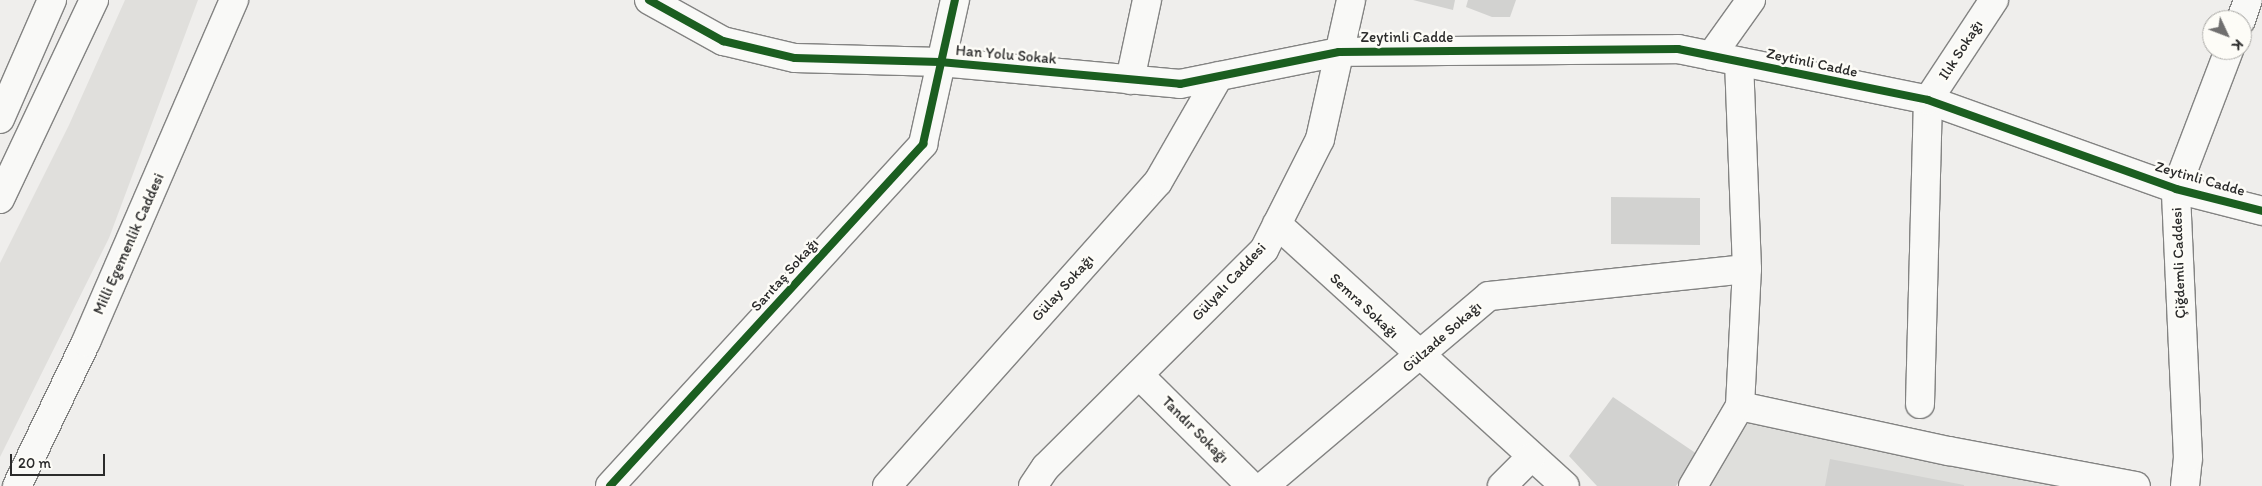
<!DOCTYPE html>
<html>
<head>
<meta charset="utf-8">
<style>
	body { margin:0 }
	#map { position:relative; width:2262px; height:486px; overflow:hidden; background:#efeeec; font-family:Itim,sans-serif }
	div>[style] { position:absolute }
	.built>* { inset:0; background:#dfdfdc }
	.green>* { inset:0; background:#e0dfdc }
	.building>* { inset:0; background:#d2d2d0 }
	.roads { filter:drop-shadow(1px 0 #838382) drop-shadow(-1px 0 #838382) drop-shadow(0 1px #838382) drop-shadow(0 -1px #838382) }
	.minor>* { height:28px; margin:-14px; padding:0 14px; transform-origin:14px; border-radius:14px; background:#f9f9f7 }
	.highway>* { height:28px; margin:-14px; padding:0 14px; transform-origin:14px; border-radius:14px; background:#f9f9f7 }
	.cycleway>* { height:8px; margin:-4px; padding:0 4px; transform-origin:4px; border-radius:4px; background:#1b5e20 }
	span { translate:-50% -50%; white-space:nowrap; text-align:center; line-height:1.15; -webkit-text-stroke:5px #fdfcf7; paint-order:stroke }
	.street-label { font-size:15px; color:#2b2b2b }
	.north { position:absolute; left:2202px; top:10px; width:50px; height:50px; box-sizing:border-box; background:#fdfcf7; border:1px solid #a9a8a5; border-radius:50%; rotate:133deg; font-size:14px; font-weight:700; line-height:20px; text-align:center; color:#2b2b2b }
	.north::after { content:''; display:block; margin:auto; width:18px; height:22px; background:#706f6f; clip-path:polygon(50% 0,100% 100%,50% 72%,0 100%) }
	.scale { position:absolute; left:10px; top:454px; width:95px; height:22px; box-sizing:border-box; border:2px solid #2b2b2b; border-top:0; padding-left:6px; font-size:15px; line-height:18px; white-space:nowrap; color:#2b2b2b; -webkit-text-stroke:4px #fdfcf7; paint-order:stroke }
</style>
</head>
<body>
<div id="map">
	<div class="built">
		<div style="clip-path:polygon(1750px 420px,2081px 486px,1705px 486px)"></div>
	</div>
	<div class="green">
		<div style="clip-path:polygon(125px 0,198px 0,109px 238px,0 457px,0 263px,69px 125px)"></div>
	</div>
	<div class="building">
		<div style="clip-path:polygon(1413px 0,1455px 0,1453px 10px)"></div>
		<div style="clip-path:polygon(1468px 0,1516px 0,1510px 17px,1492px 17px,1466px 7px)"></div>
		<div style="clip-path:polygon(1611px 197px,1700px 198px,1700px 245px,1611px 244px)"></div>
		<div style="clip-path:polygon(1613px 397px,1697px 454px,1676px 486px,1597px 486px,1569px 456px)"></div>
		<div style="clip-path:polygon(1830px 459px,1964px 485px,1964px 486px,1825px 486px)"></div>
	</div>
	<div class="roads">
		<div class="minor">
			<div style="left:649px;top:0;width:85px;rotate:29deg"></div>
			<div style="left:723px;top:41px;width:74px;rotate:13.3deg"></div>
			<div style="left:795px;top:58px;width:145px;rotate:1.6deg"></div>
			<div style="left:940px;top:62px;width:241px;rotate:5.2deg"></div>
			<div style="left:1180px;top:84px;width:162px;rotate:-11.4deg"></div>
			<div style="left:1339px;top:52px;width:339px;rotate:-0.5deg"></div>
			<div style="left:1678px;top:49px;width:255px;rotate:11.5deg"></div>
			<div style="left:1928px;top:100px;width:263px;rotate:19.7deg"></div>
			<div style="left:2176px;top:189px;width:89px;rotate:14.3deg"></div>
			<div style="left:2241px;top:20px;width:21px;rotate:-71deg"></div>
			<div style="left:1711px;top:56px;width:69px;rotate:-54.5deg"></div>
			<div style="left:1130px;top:80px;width:82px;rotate:-78deg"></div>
			<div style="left:1277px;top:224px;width:389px;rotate:42.3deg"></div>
			<div style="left:1139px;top:375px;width:158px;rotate:44.7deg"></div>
			<div style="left:1920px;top:404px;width:304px;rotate:-88.5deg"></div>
			<div style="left:1928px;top:100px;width:120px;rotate:-56.6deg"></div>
			<div style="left:1740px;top:406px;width:214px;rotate:12.2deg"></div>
			<div style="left:1949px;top:451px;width:190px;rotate:10.6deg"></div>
			<div style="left:17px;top:486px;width:160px;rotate:-64.4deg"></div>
			<div style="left:86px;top:342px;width:373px;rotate:-66.6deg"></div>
			<div style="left:610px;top:486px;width:464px;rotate:-47.5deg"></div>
			<div style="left:923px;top:144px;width:148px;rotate:-77.5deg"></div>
			<div style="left:887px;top:486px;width:407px;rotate:-48.3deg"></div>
			<div style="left:1158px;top:182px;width:122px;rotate:-60.1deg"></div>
			<div style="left:1033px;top:486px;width:23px;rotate:-56deg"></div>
			<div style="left:1046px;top:467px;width:308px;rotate:-44.9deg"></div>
			<div style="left:1264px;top:250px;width:124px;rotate:-63.2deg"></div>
			<div style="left:1320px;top:139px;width:142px;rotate:-77.4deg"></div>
			<div style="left:1264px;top:486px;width:294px;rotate:-40.2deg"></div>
			<div style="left:1489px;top:296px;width:259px;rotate:-6deg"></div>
			<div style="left:1502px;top:486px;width:41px;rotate:-45deg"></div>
			<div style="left:1693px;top:486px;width:93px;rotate:-59.6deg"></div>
			<div style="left:1740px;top:406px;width:137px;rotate:-87.1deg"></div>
			<div style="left:1747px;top:269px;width:207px;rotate:-92.2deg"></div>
			<div style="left:2185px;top:486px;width:28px;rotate:-84deg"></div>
			<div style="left:2188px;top:458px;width:269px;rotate:-92.6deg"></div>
			<div style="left:2176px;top:189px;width:149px;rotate:-69.1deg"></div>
		</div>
		<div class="highway">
			<div style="left:0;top:119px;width:130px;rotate:-66.4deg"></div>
			<div style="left:0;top:199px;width:220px;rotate:-64.7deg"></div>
		</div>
	</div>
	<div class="cycleway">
		<div style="left:649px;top:0;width:85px;rotate:29deg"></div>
		<div style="left:723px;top:41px;width:74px;rotate:13.3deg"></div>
		<div style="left:795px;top:58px;width:145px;rotate:1.6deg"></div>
		<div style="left:940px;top:62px;width:241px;rotate:5.2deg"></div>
		<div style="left:1180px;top:84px;width:162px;rotate:-11.4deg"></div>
		<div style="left:1339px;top:52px;width:339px;rotate:-0.5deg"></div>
		<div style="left:1678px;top:49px;width:255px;rotate:11.5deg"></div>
		<div style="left:1928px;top:100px;width:263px;rotate:19.7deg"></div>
		<div style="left:2176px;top:189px;width:89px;rotate:14.3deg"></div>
		<div style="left:610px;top:486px;width:464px;rotate:-47.5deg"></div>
		<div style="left:923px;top:144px;width:148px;rotate:-77.5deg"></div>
	</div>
	<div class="street-label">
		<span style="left:1407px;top:38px">Zeytinli Cadde</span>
		<span style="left:1961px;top:50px;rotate:-57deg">Ilık Sokağı</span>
		<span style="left:1006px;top:55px;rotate:5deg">Han Yolu Sokak</span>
		<span style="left:1812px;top:63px;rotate:12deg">Zeytinli Cadde</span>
		<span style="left:2200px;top:179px;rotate:16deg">Zeytinli Cadde</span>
		<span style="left:129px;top:244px;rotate:-66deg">Milli Egemenlik Caddesi</span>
		<span style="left:2179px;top:263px;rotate:-92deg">Çiğdemli Caddesi</span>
		<span style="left:785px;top:275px;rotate:-48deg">Sarıtaş Sokağı</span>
		<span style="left:1229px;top:282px;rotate:-47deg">Gülyalı Caddesi</span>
		<span style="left:1063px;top:288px;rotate:-48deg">Gülay Sokağı</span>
		<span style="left:1364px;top:306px;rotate:43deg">Semra Sokağı</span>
		<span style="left:1442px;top:337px;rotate:-41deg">Gülzade Sokağı</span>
		<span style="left:1195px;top:430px;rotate:45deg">Tandır Sokağı</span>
	</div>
	<div class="north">K</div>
	<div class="scale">20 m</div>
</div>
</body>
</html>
